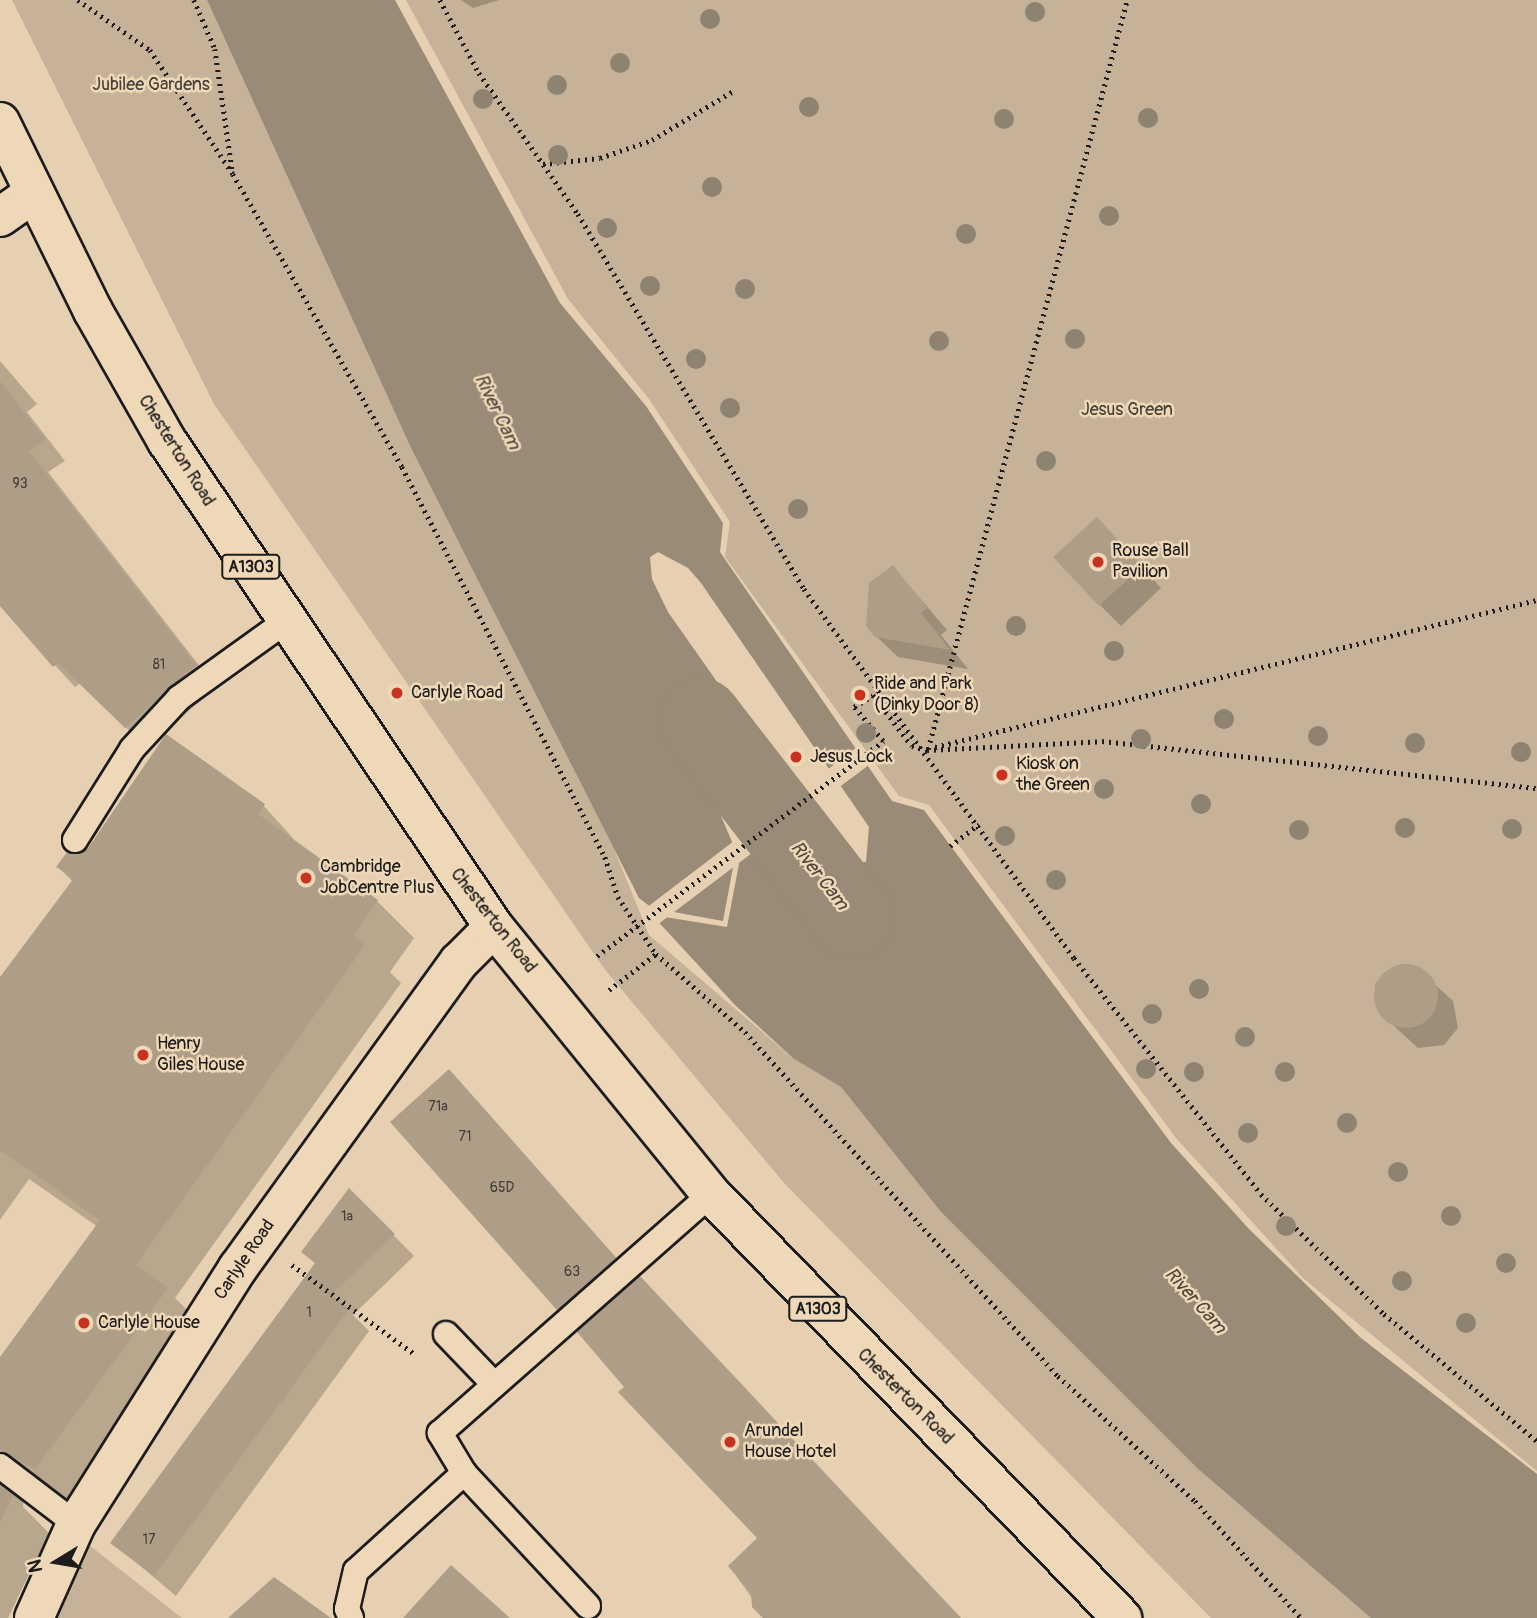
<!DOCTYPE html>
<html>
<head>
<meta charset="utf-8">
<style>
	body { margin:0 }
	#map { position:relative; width:1537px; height:1618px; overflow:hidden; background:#e7d0b1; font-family:Pangolin,sans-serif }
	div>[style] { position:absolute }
	.green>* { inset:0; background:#c5b298 }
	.water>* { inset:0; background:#998b77 }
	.pier>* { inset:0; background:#e7d0b1 }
	.shadow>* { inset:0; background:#0003 }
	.river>* { height:84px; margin:-42px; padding:0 42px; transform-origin:42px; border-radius:42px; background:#998b77 }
	.building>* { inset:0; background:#ae9e88 }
	.round { border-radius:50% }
	.path>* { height:4.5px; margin-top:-2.25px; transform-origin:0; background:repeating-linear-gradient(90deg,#1c1c1c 0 2px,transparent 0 7px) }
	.roads { filter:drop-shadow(2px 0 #1c1c1c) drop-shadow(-2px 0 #1c1c1c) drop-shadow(0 2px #1c1c1c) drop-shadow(0 -2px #1c1c1c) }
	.service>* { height:24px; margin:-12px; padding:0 12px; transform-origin:12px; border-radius:12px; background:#efd8b7 }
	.minor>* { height:38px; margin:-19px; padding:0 19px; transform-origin:19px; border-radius:19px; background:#efd8b7 }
	.primary>* { height:38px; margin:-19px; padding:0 19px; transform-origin:19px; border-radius:19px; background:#efd8b7 }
	.path-bridge>* { height:4.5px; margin-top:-2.25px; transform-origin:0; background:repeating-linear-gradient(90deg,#1c1c1c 0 2px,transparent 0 7px) }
	.trees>* { width:20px; height:20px; margin:-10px; border-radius:50%; background:#8e8270 }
	.dots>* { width:19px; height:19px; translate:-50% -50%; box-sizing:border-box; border:4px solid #efd8b7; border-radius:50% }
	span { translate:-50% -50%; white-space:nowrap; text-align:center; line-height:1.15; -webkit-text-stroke:5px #efd8b7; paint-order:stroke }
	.number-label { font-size:14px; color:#403c37 }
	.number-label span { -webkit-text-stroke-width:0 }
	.shield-label span { padding:2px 5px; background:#efd8b7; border:2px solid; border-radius:5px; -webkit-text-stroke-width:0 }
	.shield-label { font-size:16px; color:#1c1c1c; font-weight:700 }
	.park-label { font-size:18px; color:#46423b }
	.street-label { font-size:18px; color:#1c1c1c }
	.poi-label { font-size:18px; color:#1c1c1c }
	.left { translate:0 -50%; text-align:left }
	.water-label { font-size:19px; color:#4e4840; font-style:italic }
	.north { position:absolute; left:21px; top:1527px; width:70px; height:70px; -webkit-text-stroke:5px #efd8b7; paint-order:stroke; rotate:259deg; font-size:19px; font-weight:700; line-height:28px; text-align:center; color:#1c1c1c }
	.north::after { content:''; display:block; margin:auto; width:24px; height:32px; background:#1c1c1c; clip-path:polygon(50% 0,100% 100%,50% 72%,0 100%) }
</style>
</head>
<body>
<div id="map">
	<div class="green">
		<div style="clip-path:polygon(12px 0,207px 0,411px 448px,612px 844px,649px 935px,794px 1059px,841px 1087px,941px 1212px,1197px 1468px,1371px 1618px,1211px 1618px,785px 1184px,606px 971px,214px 404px)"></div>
		<div style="clip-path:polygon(406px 0,1537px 0,1537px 1471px,1304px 1279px,1176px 1138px,929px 805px,899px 796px,725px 557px,730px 522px,649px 399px,568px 299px)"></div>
		<div style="clip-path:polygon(89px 1545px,182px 1618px,57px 1618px)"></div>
	</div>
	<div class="water">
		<div style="clip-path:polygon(207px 0,395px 0,560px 303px,646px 406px,723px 523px,720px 552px,892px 801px,924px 810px,1171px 1143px,1249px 1229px,1361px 1338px,1537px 1474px,1537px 1618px,1371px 1618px,1197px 1468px,941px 1212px,841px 1087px,794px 1059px,735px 1005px,652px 915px,727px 927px,741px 853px,809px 805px,851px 862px,866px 862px,869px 827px,701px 583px,688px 568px,658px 552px,650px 557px,652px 579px,668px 612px,795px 793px,746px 830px,723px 801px,714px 800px,736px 851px,723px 921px,652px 908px,639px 898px,411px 448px)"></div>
	</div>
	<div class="pier">
		<div style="clip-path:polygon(861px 744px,873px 762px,838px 788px,827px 770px)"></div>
		<div style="clip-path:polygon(807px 802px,814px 806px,657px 925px,649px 917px,646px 908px,734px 841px,740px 850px)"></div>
	</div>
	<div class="shadow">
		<div style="clip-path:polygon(461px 0,499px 0,473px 8px)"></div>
		<div style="clip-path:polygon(0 361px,37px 404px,27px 412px,65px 461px,48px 472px,216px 687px,147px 748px,80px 683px,75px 687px,0 606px)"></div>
		<div style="clip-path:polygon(1117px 540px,1161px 588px,1121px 626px,1100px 605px)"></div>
		<div style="clip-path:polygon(893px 567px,947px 630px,941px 635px,968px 669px,898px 657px,876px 636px)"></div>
		<div style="clip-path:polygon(264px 806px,299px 845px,377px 901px,414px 938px,390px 972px,401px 983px,175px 1298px,203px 1326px,72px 1504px,41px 1487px,24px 1494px,23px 1507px,49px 1533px,8px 1618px,0 1618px,0 1360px,98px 1227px,29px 1179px,0 1220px,0 981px,73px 882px,58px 867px)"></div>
		<div style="clip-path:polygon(1415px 966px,1453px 1001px,1458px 1028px,1444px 1045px,1418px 1048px,1379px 1012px,1375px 984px,1392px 968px)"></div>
		<div style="clip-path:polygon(470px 1093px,637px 1281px,961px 1618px,766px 1618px,730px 1567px,760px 1539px,558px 1309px)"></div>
		<div style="clip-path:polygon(349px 1190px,414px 1256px,353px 1315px,369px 1331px,176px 1596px,113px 1543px,316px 1264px,304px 1252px)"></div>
	</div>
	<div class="river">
		<div style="left:700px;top:720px;width:249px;rotate:52.3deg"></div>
	</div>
	<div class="building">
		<div style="clip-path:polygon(0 381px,45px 439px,29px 451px,196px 665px,125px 728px,58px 663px,53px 667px,0 606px)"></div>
		<div style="clip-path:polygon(1097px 517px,1142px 566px,1099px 606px,1053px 557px)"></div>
		<div style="clip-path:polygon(893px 565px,927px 608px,921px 613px,950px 650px,875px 637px,866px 626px,869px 583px)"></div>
		<div style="clip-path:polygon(166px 734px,265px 804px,258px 814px,378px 900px,354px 935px,365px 945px,136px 1265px,168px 1288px,35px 1469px,0 1451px,0 1357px,100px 1220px,0 1150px,0 977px,74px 878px,56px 867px,67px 852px,88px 848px)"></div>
		<div class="round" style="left:1374px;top:964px;width:64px;height:64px"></div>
		<div style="clip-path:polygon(449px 1069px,616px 1258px,557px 1310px,390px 1122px)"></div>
		<div style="clip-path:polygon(349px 1188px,395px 1234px,331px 1295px,349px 1309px,154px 1576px,110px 1543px,315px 1263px,301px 1252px)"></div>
		<div style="clip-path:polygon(640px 1276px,961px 1618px,763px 1618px,752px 1607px,751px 1593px,728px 1566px,757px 1538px,618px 1392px,624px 1387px,577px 1332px)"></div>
		<div style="clip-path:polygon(0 1485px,13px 1495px,0 1523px)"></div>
		<div style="clip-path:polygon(451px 1565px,510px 1618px,403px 1618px)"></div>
		<div style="clip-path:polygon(274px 1577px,331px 1618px,228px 1618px)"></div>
	</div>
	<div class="path">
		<div style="left:78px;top:0;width:88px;rotate:34.8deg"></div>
		<div style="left:150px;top:50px;width:149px;rotate:56.2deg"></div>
		<div style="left:233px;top:174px;width:338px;rotate:60deg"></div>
		<div style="left:402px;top:467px;width:440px;rotate:62.5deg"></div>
		<div style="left:605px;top:857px;width:42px;rotate:72deg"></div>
		<div style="left:618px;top:897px;width:69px;rotate:56.3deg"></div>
		<div style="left:656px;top:954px;width:118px;rotate:41.2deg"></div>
		<div style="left:745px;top:1032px;width:465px;rotate:47.7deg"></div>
		<div style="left:1058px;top:1376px;width:185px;rotate:42.4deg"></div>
		<div style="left:1195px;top:1501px;width:158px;rotate:47.8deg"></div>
		<div style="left:194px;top:0;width:53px;rotate:66.8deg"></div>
		<div style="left:215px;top:49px;width:121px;rotate:81.9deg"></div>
		<div style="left:440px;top:0;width:83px;rotate:61.9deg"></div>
		<div style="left:479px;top:73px;width:172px;rotate:54.9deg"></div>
		<div style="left:578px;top:214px;width:438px;rotate:58.9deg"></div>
		<div style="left:804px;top:589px;width:457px;rotate:53.8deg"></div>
		<div style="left:1074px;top:958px;width:301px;rotate:51.6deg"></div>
		<div style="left:1261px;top:1194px;width:172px;rotate:44.3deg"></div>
		<div style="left:1384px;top:1314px;width:199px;rotate:39.7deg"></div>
		<div style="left:543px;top:164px;width:57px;rotate:-6deg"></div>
		<div style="left:600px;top:158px;width:55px;rotate:-19.1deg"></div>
		<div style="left:652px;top:140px;width:97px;rotate:-31.1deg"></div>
		<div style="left:883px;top:741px;width:45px;rotate:-130.5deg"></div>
		<div style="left:854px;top:707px;width:22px;rotate:-32deg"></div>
		<div style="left:873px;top:695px;width:64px;rotate:52.6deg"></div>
		<div style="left:912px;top:746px;width:16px;rotate:15deg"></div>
		<div style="left:927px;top:750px;width:175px;rotate:-2.9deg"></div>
		<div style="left:1102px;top:741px;width:438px;rotate:6.2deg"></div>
		<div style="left:935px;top:747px;width:620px;rotate:-13.72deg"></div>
		<div style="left:928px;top:749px;width:775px;rotate:-75.12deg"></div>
		<div style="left:950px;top:846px;width:36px;rotate:-37deg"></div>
		<div style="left:609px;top:990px;width:59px;rotate:-37.5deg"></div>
		<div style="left:292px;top:1265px;width:150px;rotate:36deg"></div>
	</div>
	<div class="roads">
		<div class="service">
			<div style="left:75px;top:840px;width:107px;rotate:-57.9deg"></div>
			<div style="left:132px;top:749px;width:69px;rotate:-47.3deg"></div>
			<div style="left:179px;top:698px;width:132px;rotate:-35.7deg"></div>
			<div style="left:446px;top:1334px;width:69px;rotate:46.2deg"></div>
			<div style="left:0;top:1466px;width:96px;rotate:37.3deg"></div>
			<div style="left:588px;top:1606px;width:182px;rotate:-133deg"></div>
			<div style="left:464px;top:1473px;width:47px;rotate:-121deg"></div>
			<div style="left:440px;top:1433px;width:361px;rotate:-41.4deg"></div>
			<div style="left:351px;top:1618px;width:10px;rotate:-114deg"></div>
			<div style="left:347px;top:1609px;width:39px;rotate:-77deg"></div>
			<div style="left:356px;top:1571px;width:146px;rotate:-42.2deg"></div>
		</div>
		<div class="minor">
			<div style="left:0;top:217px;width:42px;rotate:-35.2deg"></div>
			<div style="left:34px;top:1618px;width:103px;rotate:-65.9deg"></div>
			<div style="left:76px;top:1524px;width:303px;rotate:-57.7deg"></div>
			<div style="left:238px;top:1268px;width:377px;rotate:-54.2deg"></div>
			<div style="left:459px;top:962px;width:49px;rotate:-45deg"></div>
		</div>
		<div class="primary">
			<div style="left:0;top:122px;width:211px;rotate:63.8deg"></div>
			<div style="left:93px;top:311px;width:150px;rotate:60.4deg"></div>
			<div style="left:167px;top:441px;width:586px;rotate:56.07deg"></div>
			<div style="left:494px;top:927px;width:344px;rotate:50.9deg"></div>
			<div style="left:711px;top:1194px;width:591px;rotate:45.89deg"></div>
		</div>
	</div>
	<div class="path-bridge">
		<div style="left:597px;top:956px;width:358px;rotate:-36.9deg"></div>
	</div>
	<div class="trees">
		<div style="left:1035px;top:12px"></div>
		<div style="left:710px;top:19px"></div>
		<div style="left:620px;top:63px"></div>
		<div style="left:557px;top:85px"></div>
		<div style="left:483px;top:99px"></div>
		<div style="left:809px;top:107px"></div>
		<div style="left:1148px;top:118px"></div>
		<div style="left:1004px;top:119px"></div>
		<div style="left:558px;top:155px"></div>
		<div style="left:712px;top:187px"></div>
		<div style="left:1109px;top:216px"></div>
		<div style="left:607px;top:228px"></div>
		<div style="left:966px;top:234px"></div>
		<div style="left:650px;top:286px"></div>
		<div style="left:745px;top:289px"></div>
		<div style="left:1075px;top:339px"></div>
		<div style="left:939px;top:341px"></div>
		<div style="left:696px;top:359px"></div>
		<div style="left:730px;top:408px"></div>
		<div style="left:1046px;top:461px"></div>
		<div style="left:798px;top:509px"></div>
		<div style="left:1016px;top:626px"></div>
		<div style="left:1114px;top:651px"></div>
		<div style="left:1224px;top:719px"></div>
		<div style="left:866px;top:733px"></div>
		<div style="left:1318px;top:736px"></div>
		<div style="left:1141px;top:739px"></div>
		<div style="left:1415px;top:743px"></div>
		<div style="left:1521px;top:752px"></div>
		<div style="left:1104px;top:789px"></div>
		<div style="left:1201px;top:804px"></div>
		<div style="left:1405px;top:828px"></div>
		<div style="left:1512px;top:829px"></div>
		<div style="left:1299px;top:830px"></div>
		<div style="left:1005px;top:836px"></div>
		<div style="left:1056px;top:880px"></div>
		<div style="left:1199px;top:989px"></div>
		<div style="left:1152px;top:1014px"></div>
		<div style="left:1245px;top:1037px"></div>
		<div style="left:1146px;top:1069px"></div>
		<div style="left:1194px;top:1072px"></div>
		<div style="left:1285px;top:1072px"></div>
		<div style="left:1347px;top:1123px"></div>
		<div style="left:1248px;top:1133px"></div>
		<div style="left:1398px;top:1172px"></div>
		<div style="left:1451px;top:1216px"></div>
		<div style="left:1286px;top:1226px"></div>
		<div style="left:1506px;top:1263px"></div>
		<div style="left:1402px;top:1281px"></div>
		<div style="left:1466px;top:1323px"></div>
	</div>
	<div class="dots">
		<div style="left:1098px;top:562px;background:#c8321e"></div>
		<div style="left:397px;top:693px;background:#c8321e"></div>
		<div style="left:860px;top:695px;background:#c8321e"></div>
		<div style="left:796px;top:757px;background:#c8321e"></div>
		<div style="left:1002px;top:775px;background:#c8321e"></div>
		<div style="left:306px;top:878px;background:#c8321e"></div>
		<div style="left:143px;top:1055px;background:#c8321e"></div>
		<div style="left:84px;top:1323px;background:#c8321e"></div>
		<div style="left:730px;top:1442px;background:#c8321e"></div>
	</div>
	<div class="number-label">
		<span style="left:20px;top:484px">93</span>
		<span style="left:159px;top:665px">81</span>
		<span style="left:438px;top:1107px">71a</span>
		<span style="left:465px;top:1137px">71</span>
		<span style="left:502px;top:1188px">65D</span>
		<span style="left:347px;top:1217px">1a</span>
		<span style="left:572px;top:1272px">63</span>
		<span style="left:309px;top:1313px">1</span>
		<span style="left:149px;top:1540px">17</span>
	</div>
	<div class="shield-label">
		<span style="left:251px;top:567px">A1303</span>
		<span style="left:818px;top:1309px">A1303</span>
	</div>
	<div class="park-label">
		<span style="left:151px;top:85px">Jubilee Gardens</span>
		<span style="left:1127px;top:410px">Jesus Green</span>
	</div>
	<div class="street-label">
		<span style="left:176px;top:451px;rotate:58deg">Chesterton Road</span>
		<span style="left:493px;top:921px;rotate:52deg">Chesterton Road</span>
		<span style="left:245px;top:1260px;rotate:-56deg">Carlyle Road</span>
		<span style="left:905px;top:1397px;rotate:45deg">Chesterton Road</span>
	</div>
	<div class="poi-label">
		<span class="left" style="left:1112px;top:562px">Rouse Ball<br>Pavilion</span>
		<span class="left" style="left:874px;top:695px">Ride and Park<br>(Dinky Door 8)</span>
		<span class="left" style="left:411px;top:693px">Carlyle Road</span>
		<span class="left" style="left:810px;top:757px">Jesus Lock</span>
		<span class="left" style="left:1016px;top:775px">Kiosk on<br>the Green</span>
		<span class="left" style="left:320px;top:878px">Cambridge<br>JobCentre Plus</span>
		<span class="left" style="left:157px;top:1055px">Henry<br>Giles House</span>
		<span class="left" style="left:98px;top:1323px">Carlyle House</span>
		<span class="left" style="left:744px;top:1442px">Arundel<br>House Hotel</span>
	</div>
	<div class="water-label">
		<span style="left:497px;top:412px;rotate:64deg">River Cam</span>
		<span style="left:819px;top:876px;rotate:52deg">River Cam</span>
		<span style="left:1195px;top:1301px;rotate:48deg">River Cam</span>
	</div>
	<div class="north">N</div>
</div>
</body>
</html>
